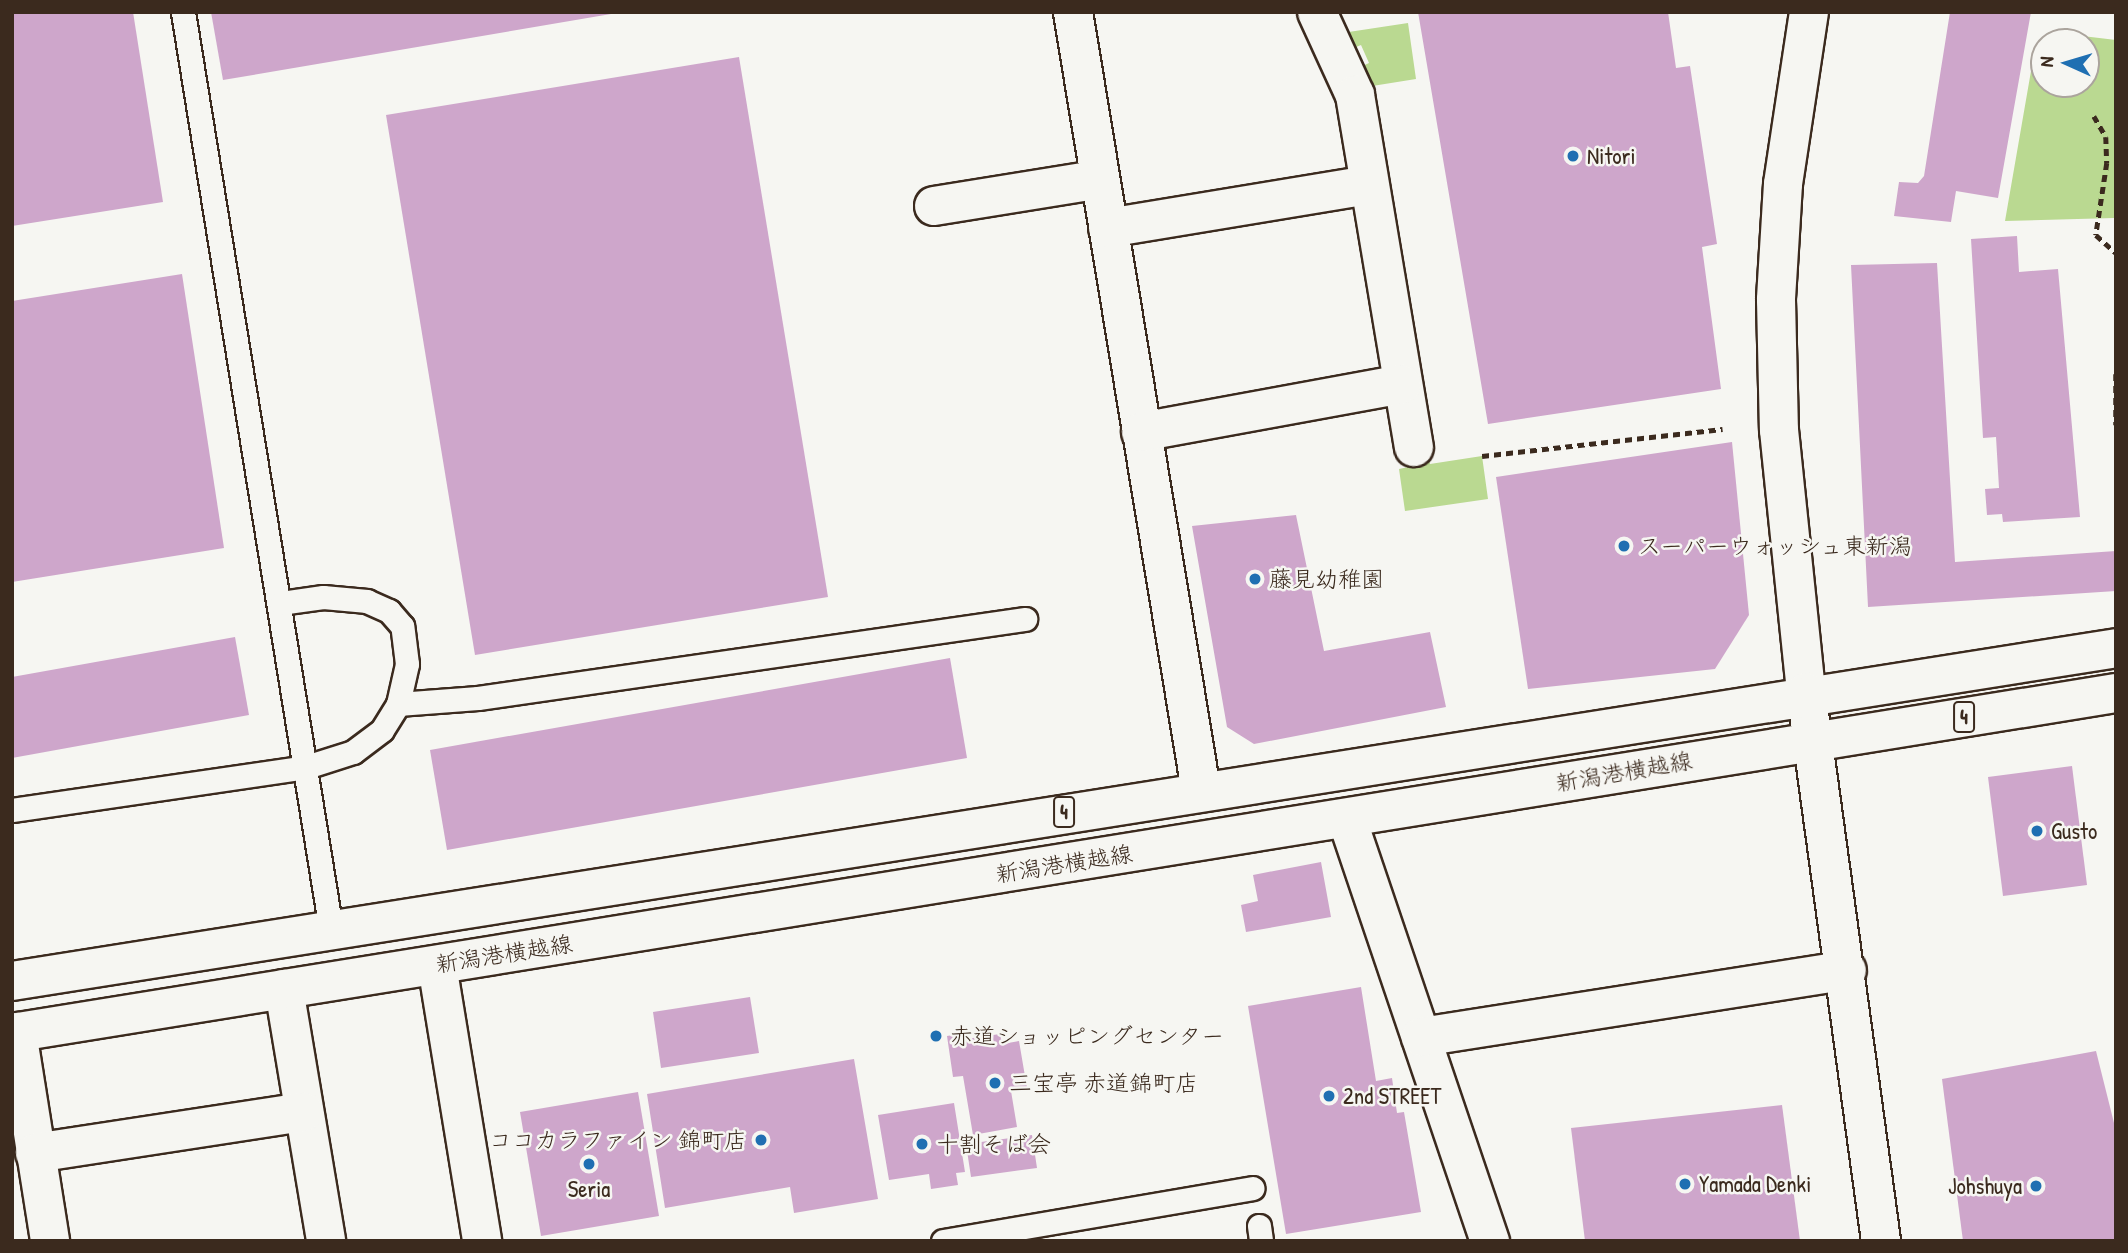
<!DOCTYPE html>
<html>
<head>
<meta charset="utf-8">
<style>
	body { margin:0 }
	#map { position:relative; width:2128px; height:1253px; overflow:hidden; background:#f6f6f2; font-family:"Patrick Hand","Klee One",sans-serif }
	div>[style] { position:absolute }
	.green>* { inset:0; background:#bad991 }
	.building>* { inset:0; background:#cea6cb }
	.path>* { height:4.5px; margin-top:-2.25px; transform-origin:0; background:repeating-linear-gradient(90deg,#3b2a1e 0 7px,transparent 0 12px) }
	.roads { filter:drop-shadow(2px 0 #3b2a1e) drop-shadow(-2px 0 #3b2a1e) drop-shadow(0 2px #3b2a1e) drop-shadow(0 -2px #3b2a1e) }
	.service>* { height:23px; margin:-11.5px; padding:0 11.5px; transform-origin:11.5px; border-radius:11.5px; background:#f6f6f2 }
	.minor>* { height:38px; margin:-19px; padding:0 19px; transform-origin:19px; border-radius:19px; background:#f6f6f2 }
	.tertiary>* { height:38px; margin:-19px; padding:0 19px; transform-origin:19px; border-radius:19px; background:#f6f6f2 }
	.primary>* { height:38px; margin:-19px; padding:0 19px; transform-origin:19px; border-radius:19px; background:#f6f6f2 }
	.dots>* { width:19px; height:19px; translate:-50% -50%; box-sizing:border-box; border:4px solid #f6f6f2; border-radius:50% }
	span { translate:-50% -50%; white-space:nowrap; text-align:center; line-height:1.15; -webkit-text-stroke:5px #f6f6f2; paint-order:stroke }
	.shield-label span { padding:2px 5px; background:#f6f6f2; border:2px solid; border-radius:5px; -webkit-text-stroke-width:0 }
	.shield-label { font-size:21px; color:#3b2a1e; font-weight:700 }
	.poi-label { font-size:23px; color:#3b2a1e }
	.left { translate:0 -50%; text-align:left }
	.right { translate:-100% -50%; text-align:right }
	.street-label { font-size:23px; color:#3b2a1e }
	.frame { position:absolute; inset:0; border:14px solid #3b2a1e; pointer-events:none }
	.north { position:absolute; left:2030px; top:28px; width:70px; height:70px; box-sizing:border-box; background:#f6f6f2; border:2px solid #aba49d; border-radius:50%; rotate:274deg; font-size:19px; font-weight:700; line-height:28px; text-align:center; color:#3b2a1e }
	.north::after { content:''; display:block; margin:auto; width:24px; height:32px; background:#1f6fb2; clip-path:polygon(50% 0,100% 100%,50% 72%,0 100%) }
</style>
</head>
<body>
<div id="map">
	<div class="green">
		<div style="clip-path:polygon(1408px 23px,1416px 79px,1366px 87px,1358px 68px,1369px 63px,1361px 45px,1349px 50px,1342px 33px)"></div>
		<div style="clip-path:polygon(evenodd,2049px 32px,2116px 40px,2114px 218px,2005px 221px,2035px 48px,2049px 32px,2044px 42px,2086px 42px,2086px 84px,2044px 84px,2044px 42px)"></div>
		<div style="clip-path:polygon(1427px 450px,1430px 464px,1482px 456px,1488px 499px,1405px 511px,1399px 469px,1413px 466px,1411px 452px)"></div>
	</div>
	<div class="building">
		<div style="clip-path:polygon(12px 12px,133px 12px,163px 202px,12px 226px)"></div>
		<div style="clip-path:polygon(211px 12px,611px 12px,611px 14px,223px 80px)"></div>
		<div style="clip-path:polygon(1418px 12px,1668px 12px,1676px 68px,1690px 66px,1717px 244px,1702px 247px,1721px 389px,1488px 424px)"></div>
		<div style="clip-path:polygon(1950px 12px,2031px 12px,1998px 198px,1956px 191px,1951px 222px,1894px 216px,1899px 182px,1918px 183px,1924px 176px)"></div>
		<div style="clip-path:polygon(739px 57px,828px 597px,475px 655px,386px 115px)"></div>
		<div style="clip-path:polygon(2017px 236px,2019px 272px,2058px 269px,2080px 517px,2003px 522px,2002px 514px,1987px 515px,1985px 489px,1999px 488px,1996px 437px,1983px 438px,1971px 239px)"></div>
		<div style="clip-path:polygon(1937px 263px,1955px 562px,2116px 551px,2116px 591px,1868px 607px,1851px 265px)"></div>
		<div style="clip-path:polygon(182px 274px,224px 548px,12px 582px,12px 301px)"></div>
		<div style="clip-path:polygon(1732px 442px,1749px 615px,1715px 669px,1528px 689px,1496px 477px)"></div>
		<div style="clip-path:polygon(1296px 515px,1324px 651px,1430px 632px,1446px 707px,1254px 744px,1227px 727px,1192px 526px)"></div>
		<div style="clip-path:polygon(235px 637px,249px 715px,12px 758px,12px 677px)"></div>
		<div style="clip-path:polygon(950px 658px,967px 758px,447px 850px,430px 750px)"></div>
		<div style="clip-path:polygon(2072px 766px,2087px 885px,2003px 896px,1988px 777px)"></div>
		<div style="clip-path:polygon(1321px 862px,1331px 917px,1246px 932px,1241px 905px,1258px 901px,1253px 875px)"></div>
		<div style="clip-path:polygon(1361px 987px,1376px 1081px,1392px 1078px,1397px 1113px,1404px 1112px,1421px 1212px,1286px 1234px,1248px 1006px)"></div>
		<div style="clip-path:polygon(750px 997px,759px 1053px,661px 1068px,653px 1012px)"></div>
		<div style="clip-path:polygon(965px 1033px,966px 1039px,1000px 1034px,1002px 1044px,1019px 1041px,1027px 1088px,1011px 1091px,1017px 1127px,973px 1135px,963px 1076px,953px 1077px,947px 1036px)"></div>
		<div style="clip-path:polygon(2096px 1051px,2116px 1131px,2116px 1241px,1963px 1241px,1942px 1079px)"></div>
		<div style="clip-path:polygon(854px 1059px,878px 1199px,794px 1213px,790px 1187px,665px 1208px,647px 1094px)"></div>
		<div style="clip-path:polygon(638px 1092px,659px 1216px,541px 1236px,520px 1112px)"></div>
		<div style="clip-path:polygon(954px 1103px,965px 1172px,956px 1173px,958px 1185px,931px 1189px,929px 1174px,889px 1180px,878px 1115px)"></div>
		<div style="clip-path:polygon(1782px 1105px,1800px 1241px,1585px 1241px,1571px 1128px)"></div>
		<div style="clip-path:polygon(1032px 1135px,1037px 1168px,971px 1177px,966px 1144px)"></div>
	</div>
	<div class="path">
		<div style="left:2094px;top:116px;width:24px;rotate:60deg"></div>
		<div style="left:2106px;top:137px;width:26px;rotate:88deg"></div>
		<div style="left:2107px;top:163px;width:73px;rotate:98.7deg"></div>
		<div style="left:2096px;top:235px;width:27px;rotate:42deg"></div>
		<div style="left:2116px;top:374px;width:51px;rotate:90deg"></div>
		<div style="left:1482px;top:456px;width:242px;rotate:-6.4deg"></div>
	</div>
	<div class="roads">
		<div class="service">
			<div style="left:183px;top:12px;width:930px;rotate:80.84deg"></div>
			<div style="left:398px;top:704px;width:80px;rotate:-4.3deg"></div>
			<div style="left:478px;top:698px;width:553px;rotate:-8.22deg"></div>
			<div style="left:12px;top:810px;width:297px;rotate:-8.3deg"></div>
			<div style="left:306px;top:767px;width:49px;rotate:-17.7deg"></div>
			<div style="left:353px;top:752px;width:36px;rotate:-37deg"></div>
			<div style="left:382px;top:730px;width:31px;rotate:-58deg"></div>
			<div style="left:398px;top:704px;width:41px;rotate:-77.3deg"></div>
			<div style="left:407px;top:664px;width:38px;rotate:-97deg"></div>
			<div style="left:402px;top:626px;width:20px;rotate:-131deg"></div>
			<div style="left:389px;top:611px;width:24px;rotate:-156deg"></div>
			<div style="left:367px;top:601px;width:44px;rotate:-174.8deg"></div>
			<div style="left:323px;top:597px;width:42px;rotate:171.9deg"></div>
			<div style="left:1259px;top:1226px;width:15px;rotate:82deg"></div>
			<div style="left:943px;top:1241px;width:314px;rotate:-9.7deg"></div>
		</div>
		<div class="minor">
			<div style="left:1073px;top:12px;width:788px;rotate:80.66deg"></div>
			<div style="left:1317px;top:12px;width:91px;rotate:65.4deg"></div>
			<div style="left:1355px;top:95px;width:357px;rotate:80.5deg"></div>
			<div style="left:934px;top:206px;width:168px;rotate:-9.2deg"></div>
			<div style="left:1108px;top:228px;width:264px;rotate:-9.4deg"></div>
			<div style="left:1141px;top:432px;width:265px;rotate:-10.4deg"></div>
			<div style="left:1347px;top:819px;width:446px;rotate:71.3deg"></div>
			<div style="left:437px;top:965px;width:280px;rotate:80.7deg"></div>
			<div style="left:284px;top:989px;width:255px;rotate:80.5deg"></div>
			<div style="left:17px;top:1032px;width:212px;rotate:81deg"></div>
			<div style="left:1421px;top:1037px;width:431px;rotate:-8.9deg"></div>
			<div style="left:35px;top:1153px;width:272px;rotate:-8.7deg"></div>
		</div>
		<div class="tertiary">
			<div style="left:1809px;top:12px;width:174px;rotate:98.6deg"></div>
			<div style="left:1783px;top:184px;width:116px;rotate:93.5deg"></div>
			<div style="left:1776px;top:300px;width:130px;rotate:88.7deg"></div>
			<div style="left:1779px;top:430px;width:263px;rotate:84.1deg"></div>
			<div style="left:1806px;top:692px;width:554px;rotate:82.22deg"></div>
		</div>
		<div class="primary">
			<div style="left:12px;top:981px;width:2130px;rotate:-8.99deg"></div>
			<div style="left:12px;top:1033px;width:2131px;rotate:-9.18deg"></div>
		</div>
	</div>
	<div class="dots">
		<div style="left:1573px;top:156px;background:#1f6fb2"></div>
		<div style="left:1624px;top:546px;background:#1f6fb2"></div>
		<div style="left:1255px;top:579px;background:#1f6fb2"></div>
		<div style="left:2037px;top:831px;background:#1f6fb2"></div>
		<div style="left:936px;top:1036px;background:#1f6fb2"></div>
		<div style="left:995px;top:1083px;background:#1f6fb2"></div>
		<div style="left:1329px;top:1096px;background:#1f6fb2"></div>
		<div style="left:761px;top:1140px;background:#1f6fb2"></div>
		<div style="left:922px;top:1144px;background:#1f6fb2"></div>
		<div style="left:589px;top:1164px;background:#1f6fb2"></div>
		<div style="left:1685px;top:1184px;background:#1f6fb2"></div>
		<div style="left:2036px;top:1186px;background:#1f6fb2"></div>
	</div>
	<div class="shield-label">
		<span style="left:1964px;top:717px">4</span>
		<span style="left:1064px;top:812px">4</span>
	</div>
	<div class="poi-label">
		<span class="left" style="left:1587px;top:156px">Nitori</span>
		<span class="left" style="left:1638px;top:546px">スーパーウォッシュ東新潟</span>
		<span class="left" style="left:1269px;top:579px">藤見幼稚園</span>
		<span class="left" style="left:2051px;top:831px">Gusto</span>
		<span class="left" style="left:950px;top:1036px">赤道ショッピングセンター</span>
		<span class="left" style="left:1009px;top:1083px">三宝亭 赤道錦町店</span>
		<span class="left" style="left:1343px;top:1096px">2nd STREET</span>
		<span class="right" style="left:747px;top:1140px">ココカラファイン 錦町店</span>
		<span class="left" style="left:936px;top:1144px">十割そば会</span>
		<span class="left" style="left:1699px;top:1184px">Yamada Denki</span>
		<span class="right" style="left:2022px;top:1186px">Johshuya</span>
		<span style="left:589px;top:1189px">Seria</span>
	</div>
	<div class="street-label">
		<span style="left:1624px;top:772px;rotate:-10deg">新潟港横越線</span>
		<span style="left:1064px;top:864px;rotate:-9deg">新潟港横越線</span>
		<span style="left:504px;top:954px;rotate:-9deg">新潟港横越線</span>
	</div>
	<div class="frame"></div>
	<div class="north">N</div>
</div>
</body>
</html>
